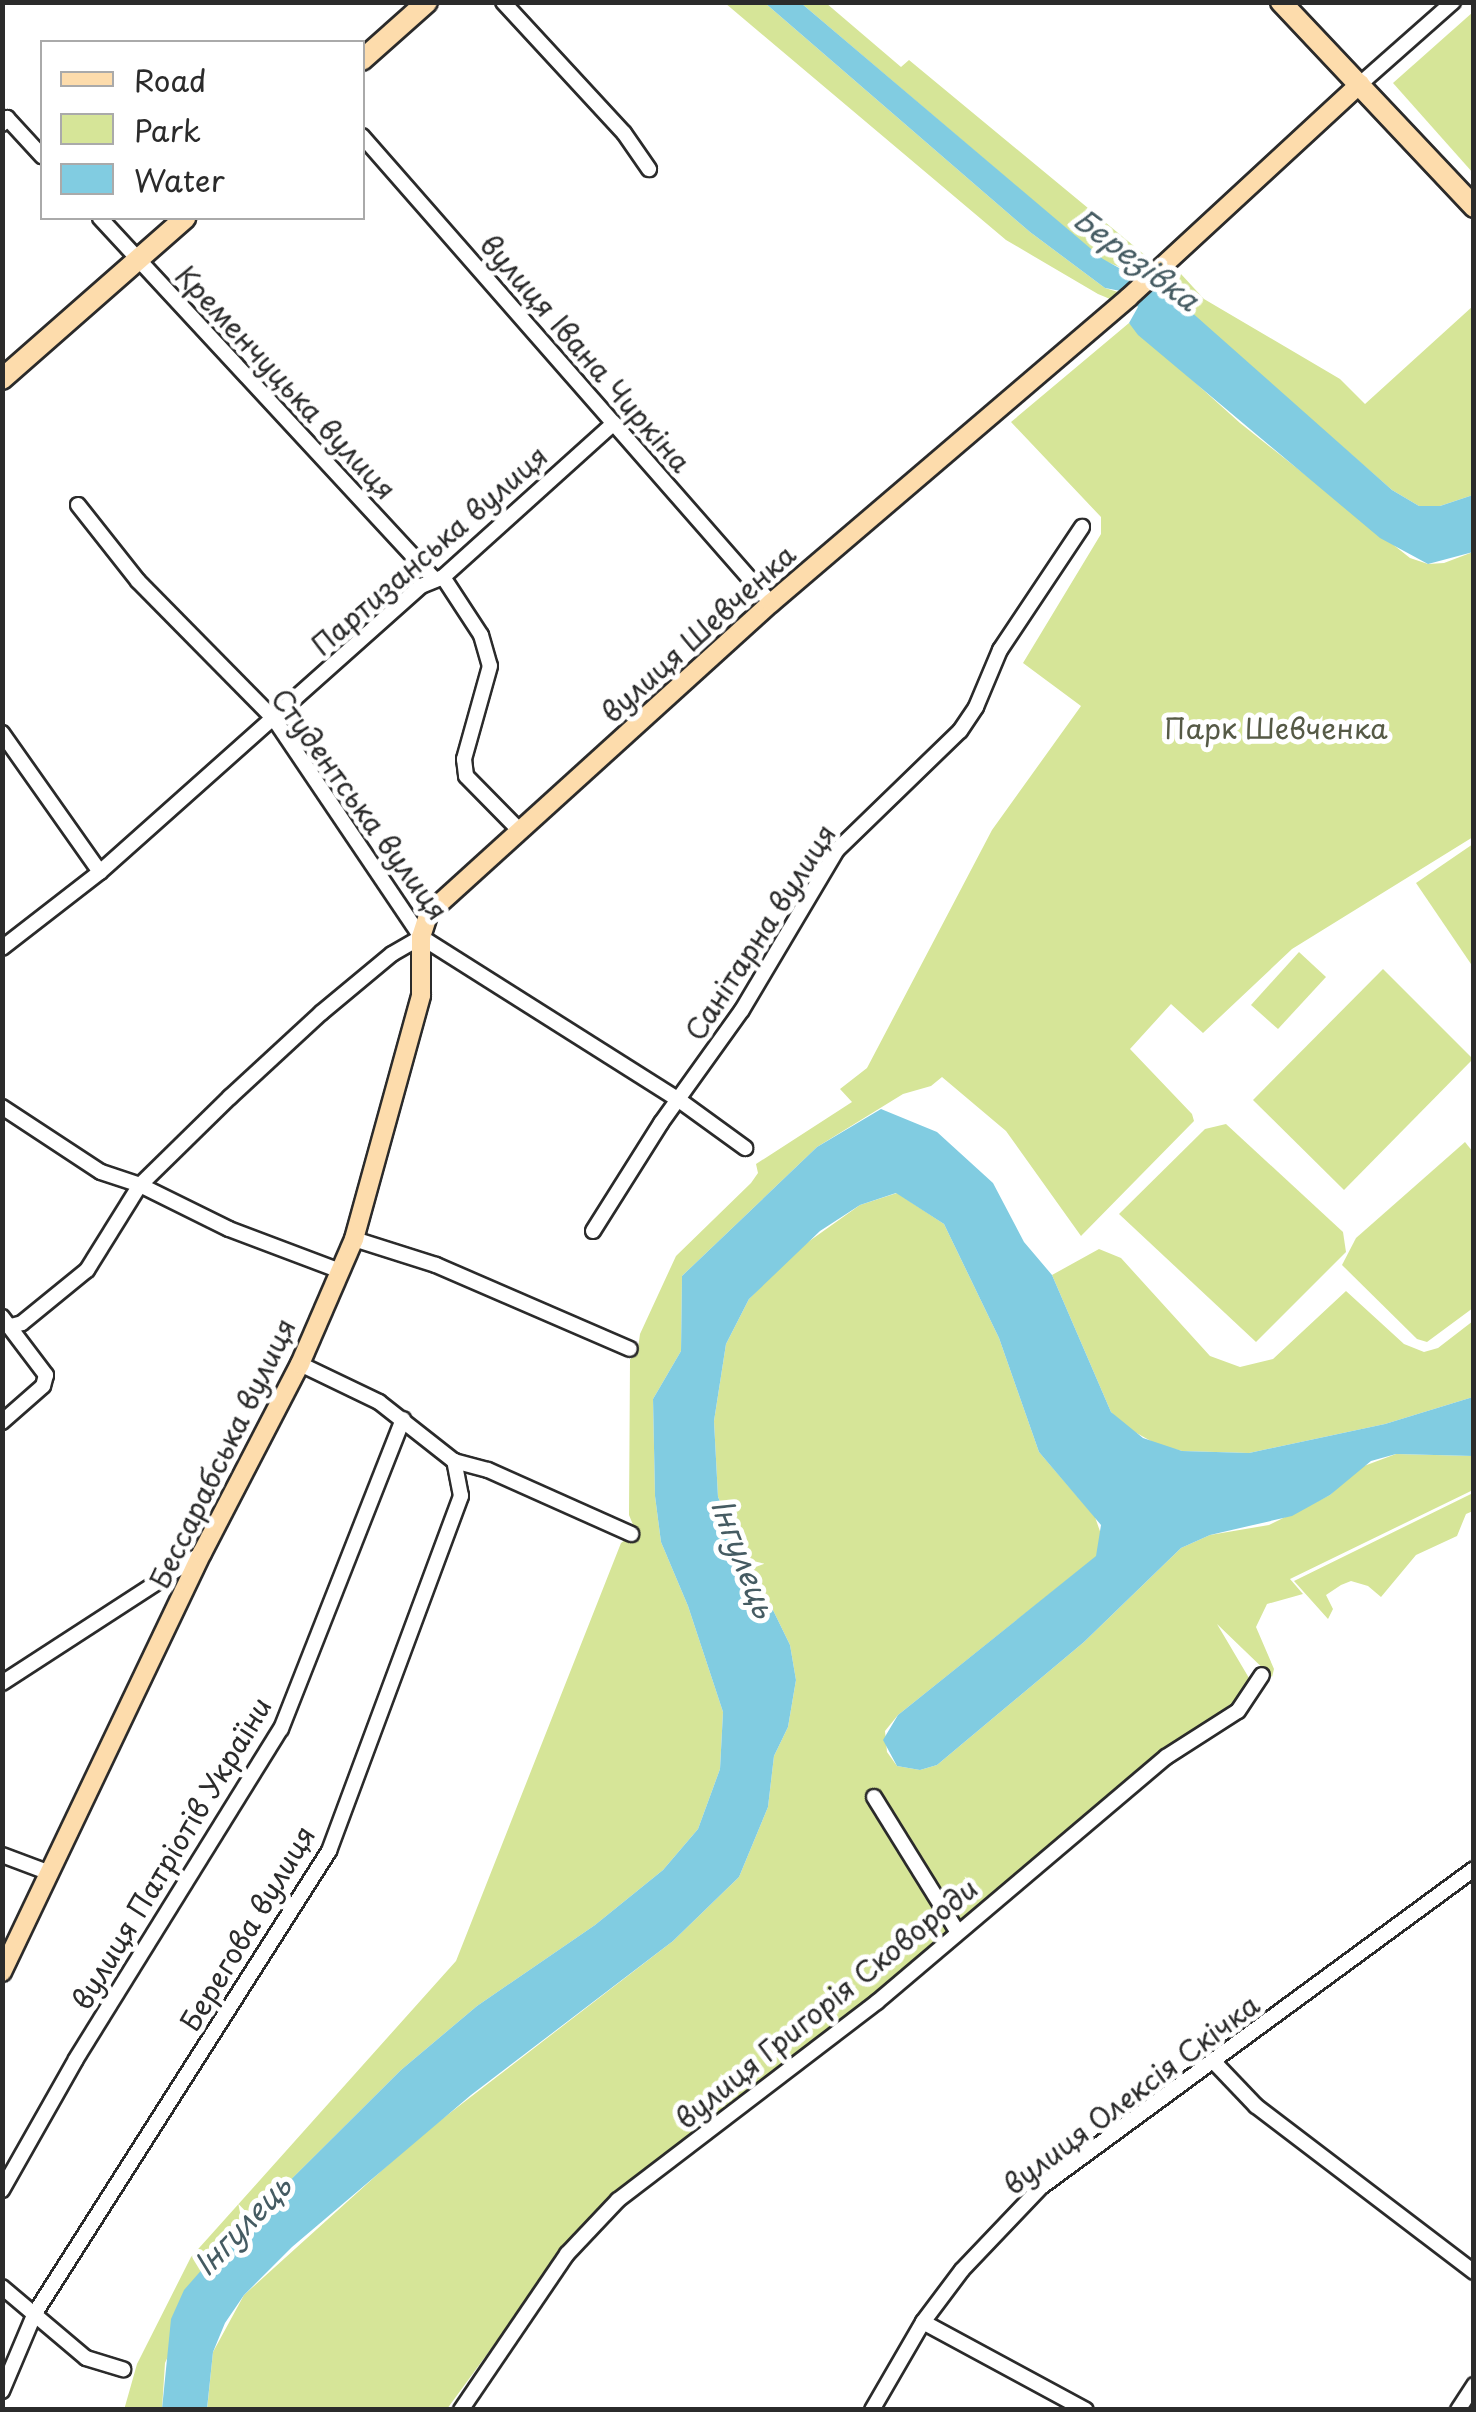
<!DOCTYPE html>
<html>
<head>
<meta charset="utf-8">
<style>
	body { margin:0 }
	#map { position:relative; width:1476px; height:2412px; overflow:hidden; background:#fff; font-family:"Playpen Sans",sans-serif }
	div>[style] { position:absolute }
	.green>* { inset:0; background:#d6e598 }
	.water>* { inset:0; background:#81cce1 }
	.roads { filter:drop-shadow(2px 0 #2b2b2b) drop-shadow(-2px 0 #2b2b2b) drop-shadow(0 2px #2b2b2b) drop-shadow(0 -2px #2b2b2b) }
	.minor>* { height:14px; margin:-7px; padding:0 7px; transform-origin:7px; border-radius:7px; background:#fff }
	.major>* { height:18px; margin:-9px; padding:0 9px; transform-origin:9px; border-radius:9px; background:#fddcac }
	.highway>* { height:20px; margin:-10px; padding:0 10px; transform-origin:10px; border-radius:10px; background:#fddcac }
	span { translate:-50% -50%; white-space:nowrap; text-align:center; line-height:1.15; -webkit-text-stroke:10px #fff; paint-order:stroke }
	.street-label { font-size:28px; color:#2b2b2b }
	.park-label { font-size:28px; color:#565a46 }
	.water-label { font-size:30px; color:#455b62; font-style:italic }
	.frame { position:absolute; inset:0; border:5px solid #2b2b2b; pointer-events:none }
	.legend { position:absolute; left:40px; top:40px; width:325px; height:180px; box-sizing:border-box; background:#fff; border:2px solid #aaa; margin:0; padding:12px 18px; list-style:none; font-size:30px; color:#2b2b2b }
	.legend li { display:flex; align-items:center; gap:20px; height:50px }
	.legend b { width:50px; border:2px solid #aaa }
</style>
</head>
<body>
<div id="map">
	<div class="green">
		<div style="clip-path:polygon(725px 3px,765px 3px,1030px 232px,1105px 288px,1118px 292px,1110px 299px,1098px 294px,1006px 240px)"></div>
		<div style="clip-path:polygon(801px 3px,826px 3px,901px 67px,909px 60px,1146px 256px,1135px 274px,1103px 260px)"></div>
		<div style="clip-path:polygon(1473px 12px,1473px 173px,1393px 83px)"></div>
		<div style="clip-path:polygon(1181px 274px,1204px 299px,1340px 379px,1365px 404px,1473px 306px,1473px 495px,1440px 506px,1419px 506px,1392px 490px,1168px 295px)"></div>
		<div style="clip-path:polygon(1129px 323px,1240px 423px,1410px 558px,1428px 564px,1444px 563px,1473px 552px,1473px 837px,1292px 949px,1203px 1033px,1171px 1004px,1130px 1049px,1192px 1114px,1194px 1121px,1081px 1236px,1006px 1131px,942px 1077px,931px 1086px,903px 1094px,817px 1147px,682px 1276px,681px 1351px,653px 1399px,655px 1496px,661px 1542px,688px 1606px,723px 1712px,720px 1769px,698px 1829px,663px 1870px,595px 1925px,477px 2006px,401px 2070px,212px 2258px,165px 2363px,162px 2409px,124px 2410px,137px 2364px,191px 2257px,456px 1961px,621px 1543px,636px 1532px,629px 1515px,630px 1359px,637px 1355px,640px 1334px,676px 1256px,751px 1183px,758px 1173px,756px 1164px,852px 1102px,840px 1089px,867px 1068px,992px 830px,1081px 706px,1023px 663px,1101px 534px,1101px 517px,1011px 422px)"></div>
		<div style="clip-path:polygon(1473px 844px,1473px 967px,1416px 883px)"></div>
		<div style="clip-path:polygon(1299px 952px,1326px 977px,1278px 1029px,1251px 1005px)"></div>
		<div style="clip-path:polygon(1383px 969px,1473px 1059px,1344px 1190px,1253px 1100px)"></div>
		<div style="clip-path:polygon(1226px 1124px,1343px 1232px,1346px 1252px,1256px 1342px,1119px 1214px,1205px 1129px)"></div>
		<div style="clip-path:polygon(1465px 1142px,1473px 1152px,1473px 1308px,1427px 1342px,1417px 1339px,1342px 1265px,1356px 1238px)"></div>
		<div style="clip-path:polygon(897px 1193px,944px 1224px,999px 1338px,1039px 1452px,1095px 1517px,1102px 1537px,1097px 1556px,898px 1715px,885px 1731px,887px 1752px,897px 1766px,920px 1770px,937px 1765px,1084px 1642px,1181px 1548px,1210px 1535px,1269px 1525px,1330px 1495px,1356px 1469px,1396px 1454px,1473px 1456px,1473px 1490px,1290px 1579px,1303px 1594px,1267px 1604px,1256px 1627px,1274px 1669px,1272px 1677px,1217px 1624px,1249px 1678px,1232px 1703px,1167px 1750px,1111px 1801px,563px 2250px,447px 2409px,207px 2410px,213px 2352px,244px 2295px,420px 2136px,673px 1941px,739px 1877px,768px 1807px,774px 1756px,788px 1727px,796px 1680px,790px 1645px,718px 1497px,714px 1421px,726px 1344px,749px 1299px,794px 1252px,860px 1205px)"></div>
		<div style="clip-path:polygon(1099px 1249px,1121px 1258px,1210px 1356px,1240px 1367px,1273px 1359px,1346px 1291px,1404px 1344px,1424px 1352px,1438px 1348px,1473px 1321px,1473px 1397px,1385px 1424px,1249px 1453px,1182px 1451px,1158px 1445px,1124px 1426px,1111px 1412px,1052px 1275px)"></div>
		<div style="clip-path:polygon(1473px 1493px,1473px 1511px,1466px 1514px,1457px 1536px,1416px 1555px,1381px 1597px,1368px 1586px,1351px 1581px,1341px 1585px,1326px 1595px,1333px 1609px,1328px 1619px,1294px 1581px)"></div>
	</div>
	<div class="water">
		<div style="clip-path:polygon(765px 3px,801px 3px,1103px 259px,1180px 302px,1392px 490px,1419px 506px,1440px 506px,1473px 495px,1473px 552px,1428px 564px,1380px 538px,1138px 335px,1129px 323px,1138px 307px,1126px 292px,1105px 288px,1030px 232px)"></div>
		<div style="clip-path:polygon(881px 1109px,937px 1132px,993px 1183px,1024px 1242px,1052px 1275px,1111px 1412px,1143px 1438px,1182px 1451px,1249px 1453px,1385px 1424px,1473px 1397px,1473px 1456px,1396px 1454px,1371px 1461px,1330px 1495px,1292px 1516px,1210px 1535px,1181px 1548px,1084px 1642px,937px 1765px,920px 1770px,897px 1766px,883px 1740px,898px 1715px,1096px 1556px,1101px 1525px,1039px 1452px,999px 1338px,944px 1224px,896px 1193px,860px 1205px,820px 1231px,749px 1299px,726px 1344px,714px 1421px,718px 1497px,790px 1645px,796px 1680px,788px 1727px,774px 1756px,768px 1807px,739px 1877px,673px 1941px,471px 2095px,292px 2247px,244px 2295px,225px 2323px,213px 2352px,207px 2409px,162px 2409px,171px 2319px,184px 2290px,212px 2258px,401px 2070px,477px 2006px,595px 1925px,663px 1870px,698px 1829px,720px 1769px,723px 1712px,688px 1606px,661px 1542px,655px 1496px,653px 1399px,681px 1351px,682px 1276px,817px 1147px)"></div>
	</div>
	<div class="roads">
		<div class="minor">
			<div style="left:503px;top:2px;width:178px;rotate:47.3deg"></div>
			<div style="left:624px;top:133px;width:44px;rotate:55.2deg"></div>
			<div style="left:1360px;top:84px;width:124px;rotate:-41.4deg"></div>
			<div style="left:2px;top:124px;width:8px;rotate:-50deg"></div>
			<div style="left:7px;top:118px;width:52px;rotate:47.4deg"></div>
			<div style="left:362px;top:136px;width:621px;rotate:48.79deg"></div>
			<div style="left:100px;top:218px;width:493px;rotate:47.2deg"></div>
			<div style="left:78px;top:505px;width:97px;rotate:51.7deg"></div>
			<div style="left:138px;top:581px;width:194px;rotate:45.4deg"></div>
			<div style="left:274px;top:719px;width:263px;rotate:56deg"></div>
			<div style="left:421px;top:937px;width:305px;rotate:32.3deg"></div>
			<div style="left:679px;top:1100px;width:82px;rotate:36deg"></div>
			<div style="left:443px;top:577px;width:69px;rotate:56.8deg"></div>
			<div style="left:481px;top:635px;width:32px;rotate:74deg"></div>
			<div style="left:490px;top:666px;width:97px;rotate:105.6deg"></div>
			<div style="left:464px;top:759px;width:17px;rotate:83deg"></div>
			<div style="left:466px;top:776px;width:74px;rotate:45.5deg"></div>
			<div style="left:2px;top:733px;width:170px;rotate:54.8deg"></div>
			<div style="left:2px;top:948px;width:124px;rotate:-37.8deg"></div>
			<div style="left:100px;top:872px;width:430px;rotate:-41.7deg"></div>
			<div style="left:421px;top:586px;width:24px;rotate:-22deg"></div>
			<div style="left:443px;top:577px;width:230px;rotate:-42deg"></div>
			<div style="left:2px;top:1107px;width:118px;rotate:33.3deg"></div>
			<div style="left:101px;top:1172px;width:41px;rotate:18.4deg"></div>
			<div style="left:140px;top:1185px;width:99px;rotate:26.3deg"></div>
			<div style="left:229px;top:1229px;width:119px;rotate:20.7deg"></div>
			<div style="left:593px;top:1231px;width:128px;rotate:-57.8deg"></div>
			<div style="left:661px;top:1123px;width:139px;rotate:-54.4deg"></div>
			<div style="left:742px;top:1010px;width:186px;rotate:-59.3deg"></div>
			<div style="left:837px;top:850px;width:171px;rotate:-44.1deg"></div>
			<div style="left:960px;top:731px;width:29px;rotate:-56deg"></div>
			<div style="left:976px;top:707px;width:62px;rotate:-67.2deg"></div>
			<div style="left:1000px;top:650px;width:148px;rotate:-56.3deg"></div>
			<div style="left:354px;top:1239px;width:86px;rotate:17.6deg"></div>
			<div style="left:436px;top:1265px;width:211px;rotate:23.4deg"></div>
			<div style="left:2px;top:1317px;width:73px;rotate:52.8deg"></div>
			<div style="left:46px;top:1375px;width:11px;rotate:105deg"></div>
			<div style="left:43px;top:1386px;width:55px;rotate:138.7deg"></div>
			<div style="left:11px;top:1326px;width:11px;rotate:-15deg"></div>
			<div style="left:22px;top:1323px;width:84px;rotate:-39.2deg"></div>
			<div style="left:87px;top:1270px;width:100px;rotate:-58.1deg"></div>
			<div style="left:140px;top:1185px;width:126px;rotate:-44.4deg"></div>
			<div style="left:230px;top:1097px;width:124px;rotate:-42.7deg"></div>
			<div style="left:321px;top:1013px;width:92px;rotate:-39.7deg"></div>
			<div style="left:392px;top:954px;width:34px;rotate:-30deg"></div>
			<div style="left:300px;top:1364px;width:88px;rotate:25.7deg"></div>
			<div style="left:379px;top:1402px;width:95px;rotate:38.2deg"></div>
			<div style="left:454px;top:1461px;width:35px;rotate:15deg"></div>
			<div style="left:488px;top:1470px;width:157px;rotate:24.1deg"></div>
			<div style="left:2px;top:1683px;width:239px;rotate:-33deg"></div>
			<div style="left:874px;top:1797px;width:158px;rotate:58.2deg"></div>
			<div style="left:2px;top:1855px;width:51px;rotate:20.6deg"></div>
			<div style="left:1213px;top:2061px;width:62px;rotate:46.3deg"></div>
			<div style="left:1256px;top:2106px;width:274px;rotate:37.3deg"></div>
			<div style="left:2px;top:2190px;width:150px;rotate:-60.5deg"></div>
			<div style="left:76px;top:2059px;width:388px;rotate:-58.2deg"></div>
			<div style="left:281px;top:1729px;width:333px;rotate:-68.5deg"></div>
			<div style="left:2px;top:2287px;width:110px;rotate:40.2deg"></div>
			<div style="left:86px;top:2358px;width:39px;rotate:17deg"></div>
			<div style="left:923px;top:2322px;width:185px;rotate:28.4deg"></div>
			<div style="left:2px;top:2391px;width:85px;rotate:-67.1deg"></div>
			<div style="left:35px;top:2313px;width:548px;rotate:-57.53deg"></div>
			<div style="left:329px;top:1851px;width:379px;rotate:-69.6deg"></div>
			<div style="left:461px;top:1496px;width:36px;rotate:-101deg"></div>
			<div style="left:461px;top:2410px;width:189px;rotate:-55.8deg"></div>
			<div style="left:567px;top:2254px;width:74px;rotate:-46.6deg"></div>
			<div style="left:618px;top:2200px;width:326px;rotate:-37.4deg"></div>
			<div style="left:877px;top:2002px;width:379px;rotate:-40.3deg"></div>
			<div style="left:1166px;top:1757px;width:85px;rotate:-32.6deg"></div>
			<div style="left:1238px;top:1711px;width:43px;rotate:-56.3deg"></div>
			<div style="left:872px;top:2410px;width:102px;rotate:-59.9deg"></div>
			<div style="left:923px;top:2322px;width:65px;rotate:-53.1deg"></div>
			<div style="left:962px;top:2270px;width:115px;rotate:-46.4deg"></div>
			<div style="left:1041px;top:2187px;width:537px;rotate:-36.29deg"></div>
			<div style="left:1458px;top:2410px;width:30px;rotate:-57deg"></div>
		</div>
		<div class="major">
			<div style="left:2px;top:1972px;width:464px;rotate:-64.5deg"></div>
			<div style="left:202px;top:1553px;width:213px;rotate:-62.6deg"></div>
			<div style="left:300px;top:1364px;width:136px;rotate:-66.6deg"></div>
			<div style="left:354px;top:1239px;width:253px;rotate:-74.6deg"></div>
			<div style="left:421px;top:995px;width:58px;rotate:-90deg"></div>
			<div style="left:421px;top:937px;width:25px;rotate:-72deg"></div>
			<div style="left:429px;top:913px;width:462px;rotate:-42.2deg"></div>
			<div style="left:771px;top:603px;width:470px;rotate:-40.5deg"></div>
			<div style="left:1128px;top:298px;width:316px;rotate:-42.7deg"></div>
		</div>
		<div class="highway">
			<div style="left:1281px;top:2px;width:282px;rotate:46.7deg"></div>
			<div style="left:362px;top:60px;width:87px;rotate:-41.7deg"></div>
			<div style="left:2px;top:379px;width:244px;rotate:-41.3deg"></div>
		</div>
	</div>
	<div class="street-label">
		<span style="left:586px;top:353px;rotate:49deg">вулиця Івана Чиркіна</span>
		<span style="left:286px;top:382px;rotate:47deg">Кременчуцька вулиця</span>
		<span style="left:429px;top:550px;rotate:-41deg">Партизанська вулиця</span>
		<span style="left:698px;top:633px;rotate:-42deg">вулиця Шевченка</span>
		<span style="left:360px;top:804px;rotate:54deg">Студентська вулиця</span>
		<span style="left:760px;top:932px;rotate:-57deg">Санітарна вулиця</span>
		<span style="left:222px;top:1453px;rotate:-64deg">Бессарабська вулиця</span>
		<span style="left:171px;top:1853px;rotate:-59deg">вулиця Патріотів України</span>
		<span style="left:247px;top:1928px;rotate:-59deg">Берегова вулиця</span>
		<span style="left:826px;top:2003px;rotate:-39deg">вулиця Григорія Сковороди</span>
		<span style="left:1131px;top:2094px;rotate:-37deg">вулиця Олексія Скічка</span>
	</div>
	<div class="park-label">
		<span style="left:1276px;top:728px">Парк Шевченка</span>
	</div>
	<div class="water-label">
		<span style="left:1137px;top:259px;rotate:37deg">Березівка</span>
		<span style="left:744px;top:1558px;rotate:69deg">Інгулець</span>
		<span style="left:242px;top:2225px;rotate:-46deg">Інгулець</span>
	</div>
	<div class="frame"></div>
	<ul class="legend">
	<li><b style="height:12px;background:#fddcac"></b>Road</li>
	<li><b style="height:28px;background:#d6e598"></b>Park</li>
	<li><b style="height:28px;background:#81cce1"></b>Water</li>
	</ul>
</div>
</body>
</html>
